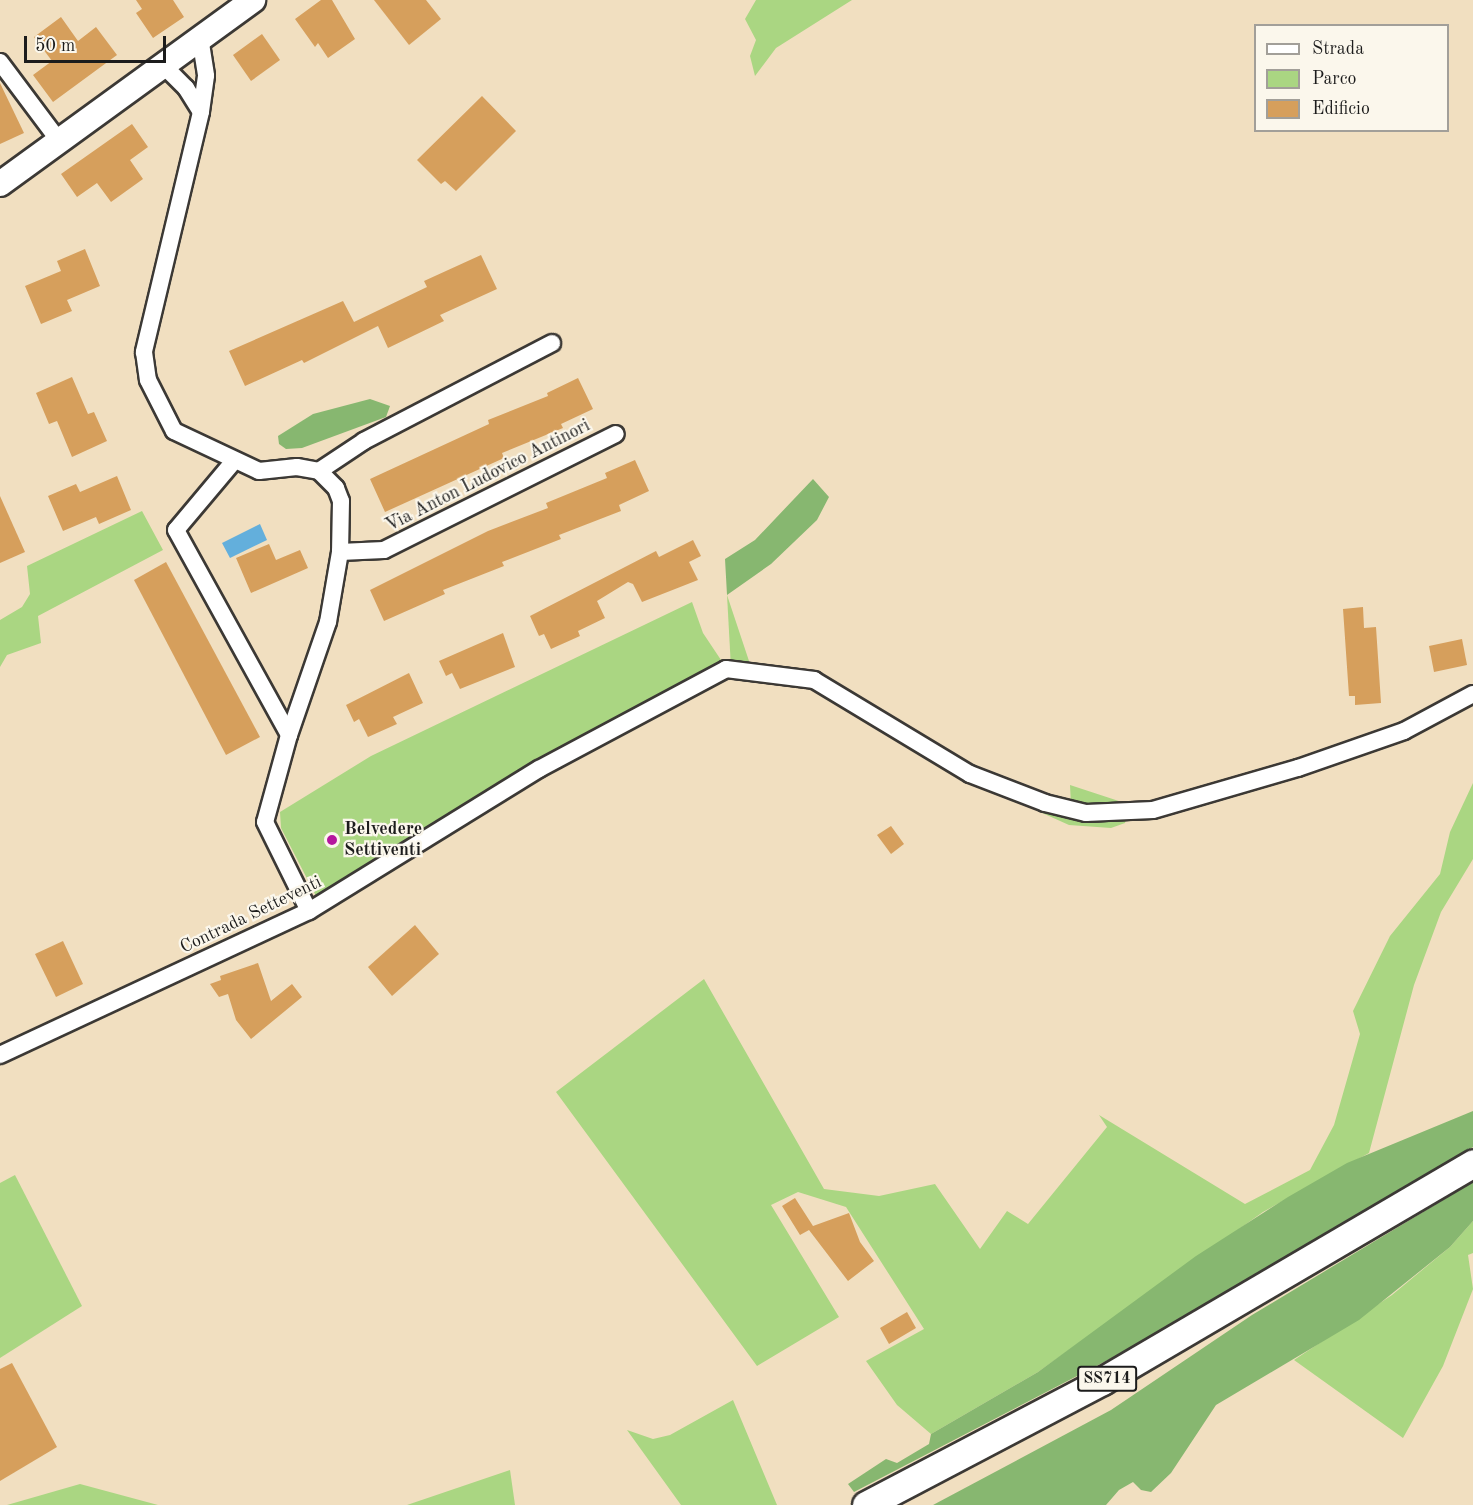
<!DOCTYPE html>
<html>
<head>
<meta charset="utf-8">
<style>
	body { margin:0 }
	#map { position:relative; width:1473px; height:1505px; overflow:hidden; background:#f1dfc0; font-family:"Old Standard TT",serif }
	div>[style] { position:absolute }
	.green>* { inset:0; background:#aad682 }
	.forest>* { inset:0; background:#87b770 }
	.water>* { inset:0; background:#63afdc }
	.building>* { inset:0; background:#d69f5c }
	.roads { filter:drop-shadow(2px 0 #3c3935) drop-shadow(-2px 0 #3c3935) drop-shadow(0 2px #3c3935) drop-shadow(0 -2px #3c3935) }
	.minor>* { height:16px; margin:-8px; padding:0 8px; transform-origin:8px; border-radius:8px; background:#fff }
	.secondary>* { height:24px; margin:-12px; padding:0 12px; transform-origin:12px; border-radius:12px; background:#fff }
	.trunk>* { height:27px; margin:-13.5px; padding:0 13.5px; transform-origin:13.5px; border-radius:13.5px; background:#fff }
	.dots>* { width:16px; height:16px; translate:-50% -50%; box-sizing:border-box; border:3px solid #fbf7ec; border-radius:50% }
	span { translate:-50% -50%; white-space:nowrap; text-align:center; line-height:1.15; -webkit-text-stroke:4.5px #fbf7ec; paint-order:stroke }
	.shield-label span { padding:2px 4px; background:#fbf7ec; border:2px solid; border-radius:4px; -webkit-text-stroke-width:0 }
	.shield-label { font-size:16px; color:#1c1c1c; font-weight:700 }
	.street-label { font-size:18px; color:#1c1c1c }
	.poi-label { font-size:18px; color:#1c1c1c; font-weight:700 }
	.left { translate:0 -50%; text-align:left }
	.legend { position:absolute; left:1254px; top:24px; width:195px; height:108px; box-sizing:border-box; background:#fbf7ec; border:2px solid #a29f99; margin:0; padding:8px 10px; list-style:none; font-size:18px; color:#1c1c1c }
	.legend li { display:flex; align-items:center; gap:12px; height:30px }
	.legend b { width:30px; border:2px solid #a29f99 }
	.scale { position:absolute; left:24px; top:36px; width:142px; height:27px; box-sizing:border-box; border:3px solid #1c1c1c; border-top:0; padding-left:8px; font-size:18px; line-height:21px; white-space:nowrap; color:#1c1c1c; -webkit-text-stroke:4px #fbf7ec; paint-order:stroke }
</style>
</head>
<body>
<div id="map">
	<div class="green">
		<div style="clip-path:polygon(756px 0,852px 0,776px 48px,755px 76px,750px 56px,756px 40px,745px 19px)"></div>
		<div style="clip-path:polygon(142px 511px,163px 550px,38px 616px,41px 643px,7px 655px,0 667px,0 620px,22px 607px,30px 594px,27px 566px)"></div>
		<div style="clip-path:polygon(727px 595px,753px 673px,731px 668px)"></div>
		<div style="clip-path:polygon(692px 602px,703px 633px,723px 663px,537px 760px,316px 896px,281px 828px,280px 812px,371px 756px)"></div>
		<div style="clip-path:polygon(1226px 782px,1127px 816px,1125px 823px,1111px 828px,1069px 825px,1040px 812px,1027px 795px,1071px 805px,1070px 785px,1134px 806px)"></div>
		<div style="clip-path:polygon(1473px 783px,1473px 859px,1441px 912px,1414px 985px,1369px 1153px,1263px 1212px,1038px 1372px,931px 1434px,897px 1405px,866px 1361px,924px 1329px,846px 1207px,798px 1192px,771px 1205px,839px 1317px,757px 1366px,556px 1092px,704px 979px,824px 1189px,879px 1196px,935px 1184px,980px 1249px,1007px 1211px,1028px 1224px,1107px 1127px,1099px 1115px,1245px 1204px,1310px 1170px,1334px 1125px,1360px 1034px,1353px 1011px,1390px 936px,1440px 874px,1450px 832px)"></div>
		<div style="clip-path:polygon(15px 1175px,82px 1306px,0 1358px,0 1183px)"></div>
		<div style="clip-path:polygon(1473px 1221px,1473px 1253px,1468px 1255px,1473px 1289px,1443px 1366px,1403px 1438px,1294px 1360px,1392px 1295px,1450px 1247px)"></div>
		<div style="clip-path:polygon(733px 1400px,777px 1505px,681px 1505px,627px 1430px,653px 1439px,670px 1435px)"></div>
		<div style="clip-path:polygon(510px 1470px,515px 1505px,407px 1505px)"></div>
		<div style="clip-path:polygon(80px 1484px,158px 1505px,7px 1505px)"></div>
	</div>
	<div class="forest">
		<div style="clip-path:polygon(370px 399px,390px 406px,386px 417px,302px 448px,286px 449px,279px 444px,278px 436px,313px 414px)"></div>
		<div style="clip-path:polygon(813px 479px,829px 497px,817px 520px,771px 564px,727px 595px,725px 559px,755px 540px)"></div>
		<div style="clip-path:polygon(1473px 1111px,1473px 1147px,1393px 1197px,1131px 1348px,854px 1492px,848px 1484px,886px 1459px,897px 1463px,929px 1444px,931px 1434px,1038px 1372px,1196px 1256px,1288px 1197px,1347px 1163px)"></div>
		<div style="clip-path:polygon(1473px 1182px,1473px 1221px,1450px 1247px,1359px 1320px,1216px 1405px,1171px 1473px,1151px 1492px,1141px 1490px,1133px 1482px,1119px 1490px,1106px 1505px,933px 1505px,1111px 1410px,1252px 1315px)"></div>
	</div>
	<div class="water">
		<div style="clip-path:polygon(260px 524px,267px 540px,230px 558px,222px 543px)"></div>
	</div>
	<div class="building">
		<div style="clip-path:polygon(136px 0,173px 0,184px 17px,153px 38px,136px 13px,142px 9px)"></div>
		<div style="clip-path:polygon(321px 0,332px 0,355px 39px,328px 58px,318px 43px,315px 47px,295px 19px)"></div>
		<div style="clip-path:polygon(374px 0,426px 0,441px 19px,409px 45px)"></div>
		<div style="clip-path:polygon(61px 17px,78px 41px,96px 27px,117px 55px,53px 102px,33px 75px,52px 61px,34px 37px)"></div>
		<div style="clip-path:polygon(262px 34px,280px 60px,251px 81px,233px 55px)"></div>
		<div style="clip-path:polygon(0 83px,24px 133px,0 144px)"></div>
		<div style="clip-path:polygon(482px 96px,516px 131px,456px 191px,445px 181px,441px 184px,417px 160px)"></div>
		<div style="clip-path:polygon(132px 124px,148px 147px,130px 160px,143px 179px,111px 202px,97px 183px,77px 197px,61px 174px)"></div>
		<div style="clip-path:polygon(85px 249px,100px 286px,67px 300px,72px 311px,41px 324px,25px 286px,61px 271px,57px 261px)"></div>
		<div style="clip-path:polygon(481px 255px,497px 289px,440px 315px,444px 321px,388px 348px,378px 326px,304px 363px,302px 360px,245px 386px,229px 351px,343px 301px,354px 322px,427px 287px,424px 281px)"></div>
		<div style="clip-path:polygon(72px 377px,88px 414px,94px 412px,107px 441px,72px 457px,57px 421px,49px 424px,36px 393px)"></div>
		<div style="clip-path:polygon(578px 378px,593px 409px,561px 424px,563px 428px,502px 453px,504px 458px,385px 512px,370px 479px,489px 424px,488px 420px,548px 396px,547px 393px)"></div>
		<div style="clip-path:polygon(635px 460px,649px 491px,619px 505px,621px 511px,559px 535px,561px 539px,502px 562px,504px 566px,443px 590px,445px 594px,384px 621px,370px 590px,488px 531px,548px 508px,546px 503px,607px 478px,605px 473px)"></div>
		<div style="clip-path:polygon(117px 476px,131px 510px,99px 524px,96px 517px,63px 531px,48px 496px,76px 484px,80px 492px)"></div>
		<div style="clip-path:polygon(0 496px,25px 552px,0 563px)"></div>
		<div style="clip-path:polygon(693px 540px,701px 556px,689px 562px,698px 580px,642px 602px,633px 584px,628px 582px,597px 601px,605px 618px,578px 631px,580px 636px,551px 649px,544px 634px,539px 636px,530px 616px,656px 551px,659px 557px)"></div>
		<div style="clip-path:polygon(269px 544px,276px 560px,300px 550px,308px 568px,251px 593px,236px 558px)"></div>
		<div style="clip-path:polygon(166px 562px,260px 737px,226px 755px,134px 580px)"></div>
		<div style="clip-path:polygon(1363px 607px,1364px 628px,1376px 627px,1381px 703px,1355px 705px,1355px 696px,1349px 696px,1343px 609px)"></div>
		<div style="clip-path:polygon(503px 633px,515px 667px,460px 689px,452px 673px,446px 676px,439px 661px)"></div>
		<div style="clip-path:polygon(1462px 639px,1467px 665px,1434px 672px,1429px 646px)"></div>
		<div style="clip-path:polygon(409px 673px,423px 703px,393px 717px,397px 724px,368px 737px,359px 719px,354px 722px,346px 705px)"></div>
		<div style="clip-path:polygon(891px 826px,904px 844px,891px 854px,877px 835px)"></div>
		<div style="clip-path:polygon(415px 925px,439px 954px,392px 996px,368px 967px)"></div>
		<div style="clip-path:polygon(63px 941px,83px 984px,56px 997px,35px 954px)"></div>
		<div style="clip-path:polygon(258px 963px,271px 1001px,292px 984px,302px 997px,251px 1039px,236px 1020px,228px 994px,219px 997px,210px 984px,221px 980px,220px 976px)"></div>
		<div style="clip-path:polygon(795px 1198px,813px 1226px,849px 1213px,860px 1242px,874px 1261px,848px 1281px,809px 1230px,800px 1235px,782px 1206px)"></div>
		<div style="clip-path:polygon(907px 1312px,916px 1328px,889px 1344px,880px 1328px)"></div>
		<div style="clip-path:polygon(12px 1363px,57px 1447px,0 1481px,0 1369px)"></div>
	</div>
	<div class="roads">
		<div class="minor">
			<div style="left:200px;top:37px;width:39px;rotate:81deg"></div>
			<div style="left:206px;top:76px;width:36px;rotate:98deg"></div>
			<div style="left:201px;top:112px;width:247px;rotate:103.4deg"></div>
			<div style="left:144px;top:352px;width:28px;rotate:82deg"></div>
			<div style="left:148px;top:380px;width:57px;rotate:63deg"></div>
			<div style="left:174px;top:431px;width:94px;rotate:25.2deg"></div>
			<div style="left:259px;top:471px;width:38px;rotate:-6deg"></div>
			<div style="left:297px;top:467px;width:22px;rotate:10deg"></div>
			<div style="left:319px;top:471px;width:24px;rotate:45deg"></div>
			<div style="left:336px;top:488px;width:14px;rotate:69deg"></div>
			<div style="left:341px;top:501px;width:51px;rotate:91.1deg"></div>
			<div style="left:340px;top:552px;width:71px;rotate:99.7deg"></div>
			<div style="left:328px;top:622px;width:120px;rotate:109deg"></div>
			<div style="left:289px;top:735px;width:90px;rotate:105.4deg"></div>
			<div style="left:265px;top:822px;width:99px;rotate:63.7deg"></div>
			<div style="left:0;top:62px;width:99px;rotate:53.2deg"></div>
			<div style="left:163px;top:65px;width:33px;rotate:45deg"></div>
			<div style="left:186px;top:88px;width:28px;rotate:58deg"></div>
			<div style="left:234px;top:461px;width:90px;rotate:130deg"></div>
			<div style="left:176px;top:530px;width:234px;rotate:61.1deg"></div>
			<div style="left:319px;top:471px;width:54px;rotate:-33.7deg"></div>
			<div style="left:364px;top:441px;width:212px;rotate:-27.5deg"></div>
			<div style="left:340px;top:552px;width:44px;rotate:-2.6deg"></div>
			<div style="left:384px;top:550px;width:259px;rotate:-26.6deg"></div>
			<div style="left:0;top:1055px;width:341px;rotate:-25deg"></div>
			<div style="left:309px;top:911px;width:270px;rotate:-31.7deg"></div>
			<div style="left:539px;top:769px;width:212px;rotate:-28.1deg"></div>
			<div style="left:726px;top:669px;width:89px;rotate:7.1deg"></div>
			<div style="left:814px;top:680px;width:182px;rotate:31.1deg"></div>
			<div style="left:970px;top:774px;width:80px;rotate:21.1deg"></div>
			<div style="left:1045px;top:803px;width:42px;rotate:13.7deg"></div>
			<div style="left:1086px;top:813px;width:67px;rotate:-2.6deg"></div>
			<div style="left:1153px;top:810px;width:151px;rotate:-16.2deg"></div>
			<div style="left:1298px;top:768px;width:112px;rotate:-19.2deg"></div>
			<div style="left:1404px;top:731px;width:78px;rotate:-28.2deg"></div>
		</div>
		<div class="secondary">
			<div style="left:0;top:184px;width:313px;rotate:-36deg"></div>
		</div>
		<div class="trunk">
			<div style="left:866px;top:1505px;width:267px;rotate:-27.7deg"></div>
			<div style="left:1102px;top:1381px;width:430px;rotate:-30.4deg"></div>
		</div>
	</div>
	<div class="dots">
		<div style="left:332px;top:840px;background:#b5179e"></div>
	</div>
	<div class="shield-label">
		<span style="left:1107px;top:1379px">SS714</span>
	</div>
	<div class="street-label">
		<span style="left:488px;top:476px;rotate:-27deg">Via Anton Ludovico Antinori</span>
		<span style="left:251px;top:915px;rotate:-26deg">Contrada Setteventi</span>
	</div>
	<div class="poi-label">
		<span class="left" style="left:344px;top:840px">Belvedere<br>Settiventi</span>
	</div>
	<ul class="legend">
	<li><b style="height:8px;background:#fff"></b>Strada</li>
	<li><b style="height:16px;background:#aad682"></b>Parco</li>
	<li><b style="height:16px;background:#d69f5c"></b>Edificio</li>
	</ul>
	<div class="scale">50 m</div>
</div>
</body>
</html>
